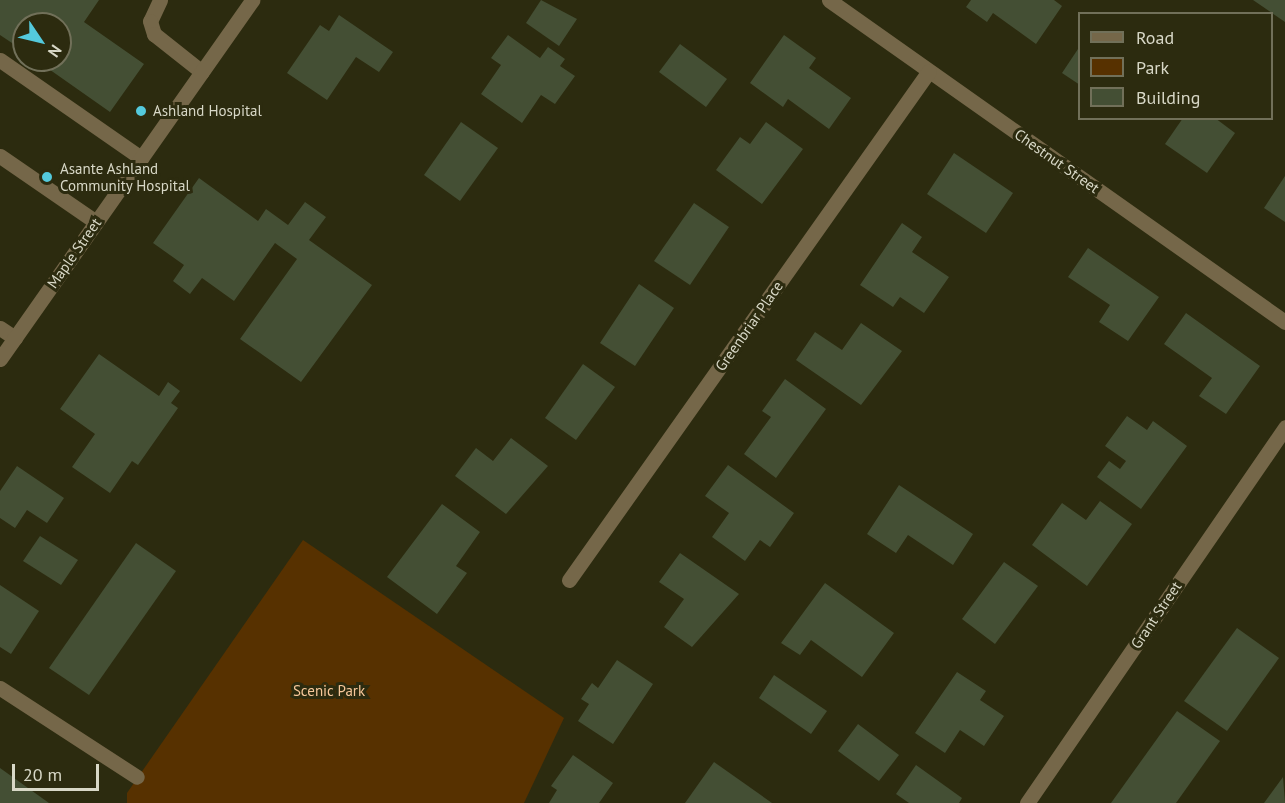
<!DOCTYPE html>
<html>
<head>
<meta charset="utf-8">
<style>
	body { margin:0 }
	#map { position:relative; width:1285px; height:803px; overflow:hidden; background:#2c2b0f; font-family:"PT Sans",sans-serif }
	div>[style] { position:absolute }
	.green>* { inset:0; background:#573100 }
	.building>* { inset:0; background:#444f34 }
	.minor>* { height:15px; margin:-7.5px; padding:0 7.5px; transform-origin:7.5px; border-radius:7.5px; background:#756749 }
	.dots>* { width:16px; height:16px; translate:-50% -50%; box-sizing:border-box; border:3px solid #2c2b0f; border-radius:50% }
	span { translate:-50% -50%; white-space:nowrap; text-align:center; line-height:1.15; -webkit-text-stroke:6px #2c2b0f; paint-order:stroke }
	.poi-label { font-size:15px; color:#d8d8c7 }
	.left { translate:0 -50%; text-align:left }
	.street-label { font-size:15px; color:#d8d8c7 }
	.park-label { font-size:15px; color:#f7c79a }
	.legend { position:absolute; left:1078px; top:12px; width:195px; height:108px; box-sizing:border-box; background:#2c2b0f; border:2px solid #717059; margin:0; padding:8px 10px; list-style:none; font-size:18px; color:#d8d8c7 }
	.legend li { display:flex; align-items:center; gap:12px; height:30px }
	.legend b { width:30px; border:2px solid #717059 }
	.north { position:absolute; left:12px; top:12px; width:60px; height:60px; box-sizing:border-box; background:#2c2b0f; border:2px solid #717059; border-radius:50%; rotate:125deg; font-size:16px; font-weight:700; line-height:24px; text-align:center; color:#d8d8c7 }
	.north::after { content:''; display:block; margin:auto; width:21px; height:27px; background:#54cadd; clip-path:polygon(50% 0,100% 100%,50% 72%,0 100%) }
	.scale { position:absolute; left:12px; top:764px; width:87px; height:27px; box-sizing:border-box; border:3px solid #d8d8c7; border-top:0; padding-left:8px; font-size:18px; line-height:21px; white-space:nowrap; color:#d8d8c7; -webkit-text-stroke:4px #2c2b0f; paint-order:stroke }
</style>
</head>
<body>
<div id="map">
	<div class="green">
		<div style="clip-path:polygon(303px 540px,564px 718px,524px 803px,127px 803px,127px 793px)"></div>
	</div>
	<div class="building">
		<div style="clip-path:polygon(0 0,99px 0,84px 22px,144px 64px,110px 112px,36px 60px,60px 60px,60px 24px,24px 24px,24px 51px,0 35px)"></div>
		<div style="clip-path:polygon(541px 0,577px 19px,559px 46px,526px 23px)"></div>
		<div style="clip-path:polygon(971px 0,1054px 0,1062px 6px,1036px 44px,993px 13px,987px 22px,966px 7px)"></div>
		<div style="clip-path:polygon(1253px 0,1285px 0,1285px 22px)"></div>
		<div style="clip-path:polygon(339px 15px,393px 52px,379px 72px,356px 57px,327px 100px,287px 73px,320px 25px,329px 31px)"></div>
		<div style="clip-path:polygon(508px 35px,540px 58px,548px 47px,565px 59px,560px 66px,575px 76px,555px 104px,541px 95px,522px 123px,481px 94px,501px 65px,491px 58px)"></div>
		<div style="clip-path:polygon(784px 35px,816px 58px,809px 68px,851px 98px,829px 129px,788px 99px,783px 107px,750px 83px)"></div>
		<div style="clip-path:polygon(680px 44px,727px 79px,706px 107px,659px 72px)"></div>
		<div style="clip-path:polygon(1080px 46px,1080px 85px,1062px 73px)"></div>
		<div style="clip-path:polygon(1183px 118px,1215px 118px,1235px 133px,1207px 173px,1165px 144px)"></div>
		<div style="clip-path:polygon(461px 122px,498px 148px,460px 201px,424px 175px)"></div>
		<div style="clip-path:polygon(766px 122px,803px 149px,762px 204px,716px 170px,740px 137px,750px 144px)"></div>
		<div style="clip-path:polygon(954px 153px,1013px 193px,986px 233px,927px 194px)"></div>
		<div style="clip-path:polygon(1285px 176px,1285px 222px,1264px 208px)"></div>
		<div style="clip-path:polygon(199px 178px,258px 221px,266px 209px,288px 225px,305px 202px,326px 217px,309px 240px,372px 285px,301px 382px,240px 339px,297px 259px,275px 243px,234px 301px,202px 278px,190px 294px,173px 281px,184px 265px,153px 243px)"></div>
		<div style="clip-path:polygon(694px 203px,729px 227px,690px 285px,654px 261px)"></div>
		<div style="clip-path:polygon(902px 223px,922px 237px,912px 252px,949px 277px,924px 313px,900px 297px,893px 307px,860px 285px)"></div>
		<div style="clip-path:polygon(1088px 248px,1159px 297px,1128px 341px,1099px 322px,1110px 305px,1068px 277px)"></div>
		<div style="clip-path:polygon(639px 284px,674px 308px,635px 366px,600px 343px)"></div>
		<div style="clip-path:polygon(1186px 313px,1260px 366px,1226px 414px,1199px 396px,1212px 378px,1164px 344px)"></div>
		<div style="clip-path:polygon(861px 323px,902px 351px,861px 405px,796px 360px,815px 332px,842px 350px)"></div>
		<div style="clip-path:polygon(99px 354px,159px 396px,168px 382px,180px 391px,171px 403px,178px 408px,138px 465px,132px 461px,110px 493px,72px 467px,95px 434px,60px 409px)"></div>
		<div style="clip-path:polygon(583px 364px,615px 387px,576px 440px,545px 418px)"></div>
		<div style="clip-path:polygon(785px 379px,826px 409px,776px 478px,744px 454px,771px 417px,762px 411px)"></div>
		<div style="clip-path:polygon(1127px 416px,1147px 430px,1153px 421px,1187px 446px,1141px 509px,1097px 477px,1109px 461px,1120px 469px,1126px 461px,1105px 446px)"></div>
		<div style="clip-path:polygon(511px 438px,548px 466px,506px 514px,455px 476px,476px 448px,493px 461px)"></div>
		<div style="clip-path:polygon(728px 465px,794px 513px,770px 547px,760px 540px,745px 561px,712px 537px,729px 513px,705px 496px)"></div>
		<div style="clip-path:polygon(17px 466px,64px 498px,47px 523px,27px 510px,15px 528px,0 518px,0 491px)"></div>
		<div style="clip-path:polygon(899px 485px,973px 534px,953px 565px,908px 535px,896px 553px,867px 534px)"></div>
		<div style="clip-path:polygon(1100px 501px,1132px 524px,1087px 586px,1032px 545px,1062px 503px,1086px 520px)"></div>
		<div style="clip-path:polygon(442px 504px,480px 532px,456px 566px,467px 573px,437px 614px,387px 577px)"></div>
		<div style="clip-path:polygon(40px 536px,78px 560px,61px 585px,23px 561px)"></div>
		<div style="clip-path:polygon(136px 543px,176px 571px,89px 695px,49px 668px)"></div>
		<div style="clip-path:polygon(680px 553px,739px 594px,692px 647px,664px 627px,684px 599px,659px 582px)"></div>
		<div style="clip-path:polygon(1004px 562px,1038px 586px,995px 644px,962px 619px)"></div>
		<div style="clip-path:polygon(825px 583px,894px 633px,862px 677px,811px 640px,800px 655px,781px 643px)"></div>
		<div style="clip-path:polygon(0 585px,39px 611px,11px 654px,0 647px)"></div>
		<div style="clip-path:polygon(1237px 628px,1279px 658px,1227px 731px,1184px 701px)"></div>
		<div style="clip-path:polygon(617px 660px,653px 684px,613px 744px,578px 721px,589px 704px,581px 699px,592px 683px,598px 688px)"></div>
		<div style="clip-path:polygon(957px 672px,986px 691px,980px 700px,1004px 716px,984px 746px,960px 730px,945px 753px,915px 733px)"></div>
		<div style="clip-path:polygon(774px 675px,827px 711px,811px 734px,759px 698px)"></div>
		<div style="clip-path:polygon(1177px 711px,1220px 741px,1176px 803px,1111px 803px)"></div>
		<div style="clip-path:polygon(858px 724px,899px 755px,879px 781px,838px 751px)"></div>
		<div style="clip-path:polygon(573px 755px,613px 783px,599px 803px,549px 803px,557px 790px,551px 786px)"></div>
		<div style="clip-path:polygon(714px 762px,772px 803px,685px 803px)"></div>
		<div style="clip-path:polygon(916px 765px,962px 798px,959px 803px,909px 803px,896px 794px)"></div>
		<div style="clip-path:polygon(0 768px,49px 803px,0 803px)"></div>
		<div style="clip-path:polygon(1283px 777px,1285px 803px,1264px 803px)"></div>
	</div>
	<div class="minor">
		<div style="left:160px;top:0;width:23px;rotate:115deg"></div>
		<div style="left:150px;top:21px;width:14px;rotate:73deg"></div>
		<div style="left:154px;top:34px;width:61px;rotate:38.4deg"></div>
		<div style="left:829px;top:0;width:558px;rotate:35.23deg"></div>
		<div style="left:0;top:60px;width:172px;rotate:34.8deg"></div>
		<div style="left:0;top:156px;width:116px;rotate:34.5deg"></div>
		<div style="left:0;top:328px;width:18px;rotate:34deg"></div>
		<div style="left:0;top:359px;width:439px;rotate:-54.9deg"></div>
		<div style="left:569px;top:580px;width:623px;rotate:-54.73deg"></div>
		<div style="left:0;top:688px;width:163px;rotate:33deg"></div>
		<div style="left:1027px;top:803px;width:456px;rotate:-55.5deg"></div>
	</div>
	<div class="dots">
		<div style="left:141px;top:111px;background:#54cadd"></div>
		<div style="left:47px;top:177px;background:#54cadd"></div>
	</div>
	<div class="poi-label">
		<span class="left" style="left:153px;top:111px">Ashland Hospital</span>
		<span class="left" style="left:60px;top:177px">Asante Ashland<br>Community Hospital</span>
	</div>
	<div class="street-label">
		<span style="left:1057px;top:161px;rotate:35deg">Chestnut Street</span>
		<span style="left:74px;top:253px;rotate:-55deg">Maple Street</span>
		<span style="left:749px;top:326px;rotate:-55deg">Greenbriar Place</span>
		<span style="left:1156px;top:615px;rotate:-56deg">Grant Street</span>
	</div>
	<div class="park-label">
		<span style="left:329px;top:691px">Scenic Park</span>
	</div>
	<ul class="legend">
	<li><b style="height:8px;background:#756749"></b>Road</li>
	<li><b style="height:16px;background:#573100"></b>Park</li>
	<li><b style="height:16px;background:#444f34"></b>Building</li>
	</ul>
	<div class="north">N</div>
	<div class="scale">20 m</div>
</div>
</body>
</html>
